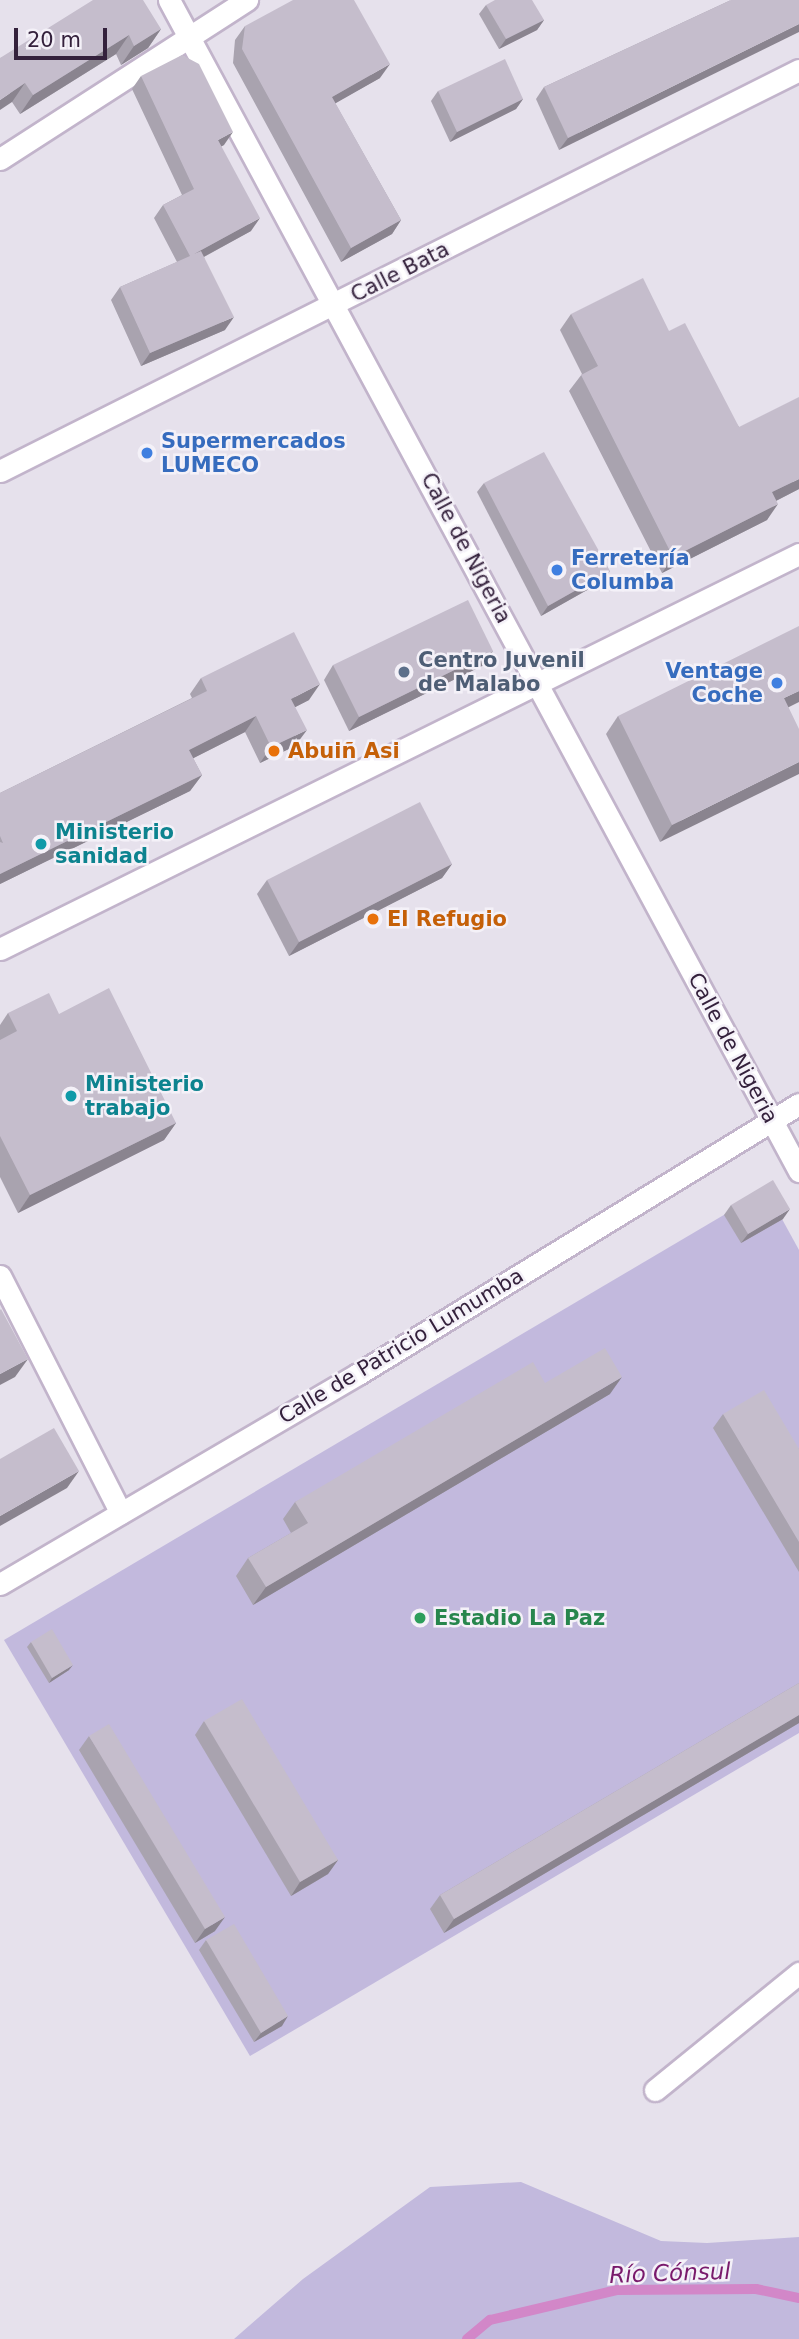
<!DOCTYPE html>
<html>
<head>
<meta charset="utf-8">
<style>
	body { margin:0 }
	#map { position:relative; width:799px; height:2339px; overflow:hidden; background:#e6e1ec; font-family:"DejaVu Sans",sans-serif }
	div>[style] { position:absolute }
	.green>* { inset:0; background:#c2b9dd }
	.stream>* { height:10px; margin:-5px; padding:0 5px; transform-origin:5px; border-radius:5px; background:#d287c8 }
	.roads { filter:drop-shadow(2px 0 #c2b4cb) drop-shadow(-2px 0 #c2b4cb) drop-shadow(0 2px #c2b4cb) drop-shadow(0 -2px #c2b4cb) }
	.street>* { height:21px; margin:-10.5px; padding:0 10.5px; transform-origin:10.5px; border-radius:10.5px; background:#fff }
	.secondary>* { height:21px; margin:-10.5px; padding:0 10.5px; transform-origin:10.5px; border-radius:10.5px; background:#fff }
	.wall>* { inset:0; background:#a9a3af }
	.shaded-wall>* { inset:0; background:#8a848f }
	.building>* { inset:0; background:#c5bdcc }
	.dots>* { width:19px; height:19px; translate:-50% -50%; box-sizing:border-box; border:4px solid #f4f1f8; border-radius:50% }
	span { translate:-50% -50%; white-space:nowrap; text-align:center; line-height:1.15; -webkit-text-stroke:5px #f4f1f8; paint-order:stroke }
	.street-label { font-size:21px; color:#34213c }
	.shop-label { font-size:21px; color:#366cbe; font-weight:700 }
	.left { translate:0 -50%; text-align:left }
	.right { translate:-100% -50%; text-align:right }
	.service-label { font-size:21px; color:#4e5e75; font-weight:700 }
	.food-label { font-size:21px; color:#c56008; font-weight:700 }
	.culture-label { font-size:21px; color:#0d838f; font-weight:700 }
	.leisure-label { font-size:21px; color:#27864d; font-weight:700 }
	.water-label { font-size:23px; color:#791a6c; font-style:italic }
	.scale { position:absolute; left:14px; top:28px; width:93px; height:32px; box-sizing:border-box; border:4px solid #34213c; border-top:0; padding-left:9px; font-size:21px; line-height:24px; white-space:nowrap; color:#34213c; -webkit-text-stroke:5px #f4f1f8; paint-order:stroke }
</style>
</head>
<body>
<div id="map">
	<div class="green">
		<div style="clip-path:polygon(766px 1190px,799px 1250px,799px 1733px,250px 2056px,4px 1640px)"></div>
		<div style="clip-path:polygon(521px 2182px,661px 2241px,707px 2243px,799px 2237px,799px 2339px,234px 2339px,303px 2279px,430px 2187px)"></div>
	</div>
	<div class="stream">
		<div style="left:467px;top:2339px;width:30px;rotate:-40deg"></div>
		<div style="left:490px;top:2320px;width:130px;rotate:-13.3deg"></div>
		<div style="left:617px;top:2290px;width:139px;rotate:-0.4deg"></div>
		<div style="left:756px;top:2289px;width:44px;rotate:11.8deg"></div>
	</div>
	<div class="roads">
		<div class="street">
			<div style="left:0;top:159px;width:294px;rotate:-32.8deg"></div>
			<div style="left:0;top:471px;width:894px;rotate:-26.65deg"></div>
			<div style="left:0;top:1276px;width:266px;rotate:63deg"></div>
			<div style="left:655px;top:2090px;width:186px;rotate:-39.1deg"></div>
		</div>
		<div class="secondary">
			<div style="left:169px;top:0;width:1330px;rotate:61.72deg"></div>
			<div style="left:0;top:949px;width:891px;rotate:-26.31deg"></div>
			<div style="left:0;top:1584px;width:415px;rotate:-30.4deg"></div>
			<div style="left:358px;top:1374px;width:517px;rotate:-31.48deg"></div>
		</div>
	</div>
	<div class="wall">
		<div style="clip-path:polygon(731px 0,559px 150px,536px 99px,544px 87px)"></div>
		<div style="clip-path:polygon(486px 5px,544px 20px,537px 30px,499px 49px,479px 14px)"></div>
		<div style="clip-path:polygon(245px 26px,380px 78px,335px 103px,401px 220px,392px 234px,341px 262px,233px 63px,235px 40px)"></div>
		<div style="clip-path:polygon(161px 29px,148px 48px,121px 65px,116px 54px,20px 114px,12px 102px,0 58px)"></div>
		<div style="clip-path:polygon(141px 76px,224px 145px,221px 146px,251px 231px,204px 257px,225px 330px,141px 366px,111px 300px,120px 287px,177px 262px,154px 218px,163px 205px,182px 195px,132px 89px)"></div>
		<div style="clip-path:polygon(438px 91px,523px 99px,516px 109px,450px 142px,431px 101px)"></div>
		<div style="clip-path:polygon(571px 314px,669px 331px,739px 427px,799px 489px,776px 501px,767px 520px,662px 573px,569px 391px,582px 374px,560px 330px)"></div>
		<div style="clip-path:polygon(484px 483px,603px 581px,541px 616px,477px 492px)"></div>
		<div style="clip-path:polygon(333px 665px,484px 665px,349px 731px,324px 680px)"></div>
		<div style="clip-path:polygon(201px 678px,309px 700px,295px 707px,295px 746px,260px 763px,245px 732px,193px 758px,202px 775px,190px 791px,0 884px,0 793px,192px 698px,190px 694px)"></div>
		<div style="clip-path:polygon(788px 708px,660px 842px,606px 734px,618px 716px)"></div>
		<div style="clip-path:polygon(452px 864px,442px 878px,289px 956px,257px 894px,267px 880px)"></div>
		<div style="clip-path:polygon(8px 1013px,59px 1014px,176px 1123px,164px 1140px,18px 1213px,0 1177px,0 1025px)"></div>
		<div style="clip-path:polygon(731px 1205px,783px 1219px,741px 1243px,724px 1215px)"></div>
		<div style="clip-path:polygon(545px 1383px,610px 1394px,253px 1605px,236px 1576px,248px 1558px,291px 1533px,283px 1519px,295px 1502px)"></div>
		<div style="clip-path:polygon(723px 1414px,799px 1449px,799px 1572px,713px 1428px)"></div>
		<div style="clip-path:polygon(31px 1642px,69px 1670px,49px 1683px,27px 1647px)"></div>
		<div style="clip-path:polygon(799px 1683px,799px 1723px,444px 1933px,430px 1909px,440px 1895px)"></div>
		<div style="clip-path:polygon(204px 1721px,338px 1860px,328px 1874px,291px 1896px,195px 1735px)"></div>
		<div style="clip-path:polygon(89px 1736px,215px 1931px,195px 1943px,79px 1750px)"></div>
		<div style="clip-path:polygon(206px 1940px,282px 2026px,254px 2042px,199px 1950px)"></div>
	</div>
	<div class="shaded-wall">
		<div style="clip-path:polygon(544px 20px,537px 30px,499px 49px,506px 39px)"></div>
		<div style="clip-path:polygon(799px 24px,799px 32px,559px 150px,568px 138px)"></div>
		<div style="clip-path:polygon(161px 29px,148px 48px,121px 65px,134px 46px)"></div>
		<div style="clip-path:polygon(129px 35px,116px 54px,20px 114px,33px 95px)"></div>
		<div style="clip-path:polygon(390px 64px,380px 78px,322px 111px,332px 97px)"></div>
		<div style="clip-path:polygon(25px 83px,12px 102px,0 110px,0 100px)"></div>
		<div style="clip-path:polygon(523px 99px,516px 109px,450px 142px,457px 132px)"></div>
		<div style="clip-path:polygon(233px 132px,224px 145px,209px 153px,218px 140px)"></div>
		<div style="clip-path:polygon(260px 218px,251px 231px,185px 267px,194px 254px)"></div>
		<div style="clip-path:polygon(401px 220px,392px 234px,341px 262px,351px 248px)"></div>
		<div style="clip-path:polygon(234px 317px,225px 330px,141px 366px,150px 353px)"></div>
		<div style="clip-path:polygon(799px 479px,799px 489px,760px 509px,772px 492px)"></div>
		<div style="clip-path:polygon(778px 504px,767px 520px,662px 573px,673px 557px)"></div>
		<div style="clip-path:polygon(610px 571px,603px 581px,541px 616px,548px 606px)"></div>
		<div style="clip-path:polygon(493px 651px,484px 665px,349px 731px,359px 717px)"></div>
		<div style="clip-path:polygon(320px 684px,309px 700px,280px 715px,291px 699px)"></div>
		<div style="clip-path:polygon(799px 691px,799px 702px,771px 716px,784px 698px)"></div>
		<div style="clip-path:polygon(256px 716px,245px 732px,178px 766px,189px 750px)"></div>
		<div style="clip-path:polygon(307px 730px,295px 746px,260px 763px,271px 747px)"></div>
		<div style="clip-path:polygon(799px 762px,799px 774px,660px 842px,672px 825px)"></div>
		<div style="clip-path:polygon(202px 775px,190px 791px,0 884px,0 874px)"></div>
		<div style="clip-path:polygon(452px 864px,442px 878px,289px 956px,299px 942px)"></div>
		<div style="clip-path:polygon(176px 1123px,164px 1140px,18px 1213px,30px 1195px)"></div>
		<div style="clip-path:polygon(790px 1209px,783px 1219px,741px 1243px,748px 1234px)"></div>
		<div style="clip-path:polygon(28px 1359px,15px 1377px,0 1385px,0 1374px)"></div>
		<div style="clip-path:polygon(622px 1377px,610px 1394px,253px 1605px,266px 1587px)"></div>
		<div style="clip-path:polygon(79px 1471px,67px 1488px,0 1526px,0 1516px)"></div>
		<div style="clip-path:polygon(73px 1665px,69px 1670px,49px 1683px,52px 1678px)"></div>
		<div style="clip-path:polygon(799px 1715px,799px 1723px,444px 1933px,454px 1919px)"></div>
		<div style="clip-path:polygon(338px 1860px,328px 1874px,291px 1896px,300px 1882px)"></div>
		<div style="clip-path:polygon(225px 1917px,215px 1931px,195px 1943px,205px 1929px)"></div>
		<div style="clip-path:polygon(288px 2016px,282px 2026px,254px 2042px,261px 2033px)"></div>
	</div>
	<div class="building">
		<div style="clip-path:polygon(93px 0,143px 0,161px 29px,134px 46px,129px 35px,33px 95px,25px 83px,0 100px,0 58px)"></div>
		<div style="clip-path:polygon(293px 0,354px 0,390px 64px,332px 97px,401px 220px,351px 248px,242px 49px,245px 26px)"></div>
		<div style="clip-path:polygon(495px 0,532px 0,544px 20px,506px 39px,486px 5px)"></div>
		<div style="clip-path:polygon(731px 0,799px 0,799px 24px,568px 138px,544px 87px)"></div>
		<div style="clip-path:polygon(182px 55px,199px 64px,233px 132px,218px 140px,260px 218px,194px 254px,201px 251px,234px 317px,150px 353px,120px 287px,190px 256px,163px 205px,194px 189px,141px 76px)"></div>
		<div style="clip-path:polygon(505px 59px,523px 99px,457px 132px,438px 91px)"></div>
		<div style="clip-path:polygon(643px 278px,669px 331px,685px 323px,739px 427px,799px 397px,799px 479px,772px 492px,778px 504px,673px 557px,581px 375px,598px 366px,571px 314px)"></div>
		<div style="clip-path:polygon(544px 452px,610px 571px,548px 606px,484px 483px)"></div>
		<div style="clip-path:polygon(468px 600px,493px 651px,359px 717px,333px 665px)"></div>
		<div style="clip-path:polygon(799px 626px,799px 691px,784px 698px,799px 729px,799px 762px,672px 825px,618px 716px)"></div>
		<div style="clip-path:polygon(294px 632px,320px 684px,291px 699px,307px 730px,271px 747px,256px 716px,189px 750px,202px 775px,0 874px,0 842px,3px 843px,0 836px,0 793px,207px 691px,201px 678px)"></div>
		<div style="clip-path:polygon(420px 802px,452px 864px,299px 942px,267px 880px)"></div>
		<div style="clip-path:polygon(109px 988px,176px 1123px,30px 1195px,0 1136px,0 1040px,17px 1031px,8px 1013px,49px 993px,59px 1014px)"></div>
		<div style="clip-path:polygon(773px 1180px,790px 1209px,748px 1234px,731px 1205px)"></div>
		<div style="clip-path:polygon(1px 1309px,28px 1359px,0 1374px,0 1310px)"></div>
		<div style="clip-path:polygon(605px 1348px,622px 1377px,266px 1587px,248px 1558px,308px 1523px,295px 1502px,533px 1362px,545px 1383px)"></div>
		<div style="clip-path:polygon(764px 1390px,799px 1449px,799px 1542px,723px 1414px)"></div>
		<div style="clip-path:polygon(54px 1428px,79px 1471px,0 1516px,0 1459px)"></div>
		<div style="clip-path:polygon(52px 1629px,73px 1665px,52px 1678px,31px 1642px)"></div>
		<div style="clip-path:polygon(799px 1683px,799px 1715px,454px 1919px,440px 1895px)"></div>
		<div style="clip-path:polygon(242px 1699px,338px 1860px,300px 1882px,204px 1721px)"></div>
		<div style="clip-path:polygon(109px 1724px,225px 1917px,205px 1929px,89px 1736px)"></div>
		<div style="clip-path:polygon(234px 1924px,288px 2016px,261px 2033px,206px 1940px)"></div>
	</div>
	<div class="dots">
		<div style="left:147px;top:453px;background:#3f7fe0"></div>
		<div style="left:557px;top:570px;background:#3f7fe0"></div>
		<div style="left:404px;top:672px;background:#5c6f8a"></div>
		<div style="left:777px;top:683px;background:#3f7fe0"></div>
		<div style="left:274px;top:751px;background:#e8710a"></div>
		<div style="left:41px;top:844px;background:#0f9aa8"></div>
		<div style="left:373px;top:919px;background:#e8710a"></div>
		<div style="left:71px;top:1096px;background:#0f9aa8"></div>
		<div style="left:420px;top:1618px;background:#2e9e5b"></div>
	</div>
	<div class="street-label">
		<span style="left:400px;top:272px;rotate:-27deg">Calle Bata</span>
		<span style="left:466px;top:548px;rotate:62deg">Calle de Nigeria</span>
		<span style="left:733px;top:1048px;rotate:62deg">Calle de Nigeria</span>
		<span style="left:401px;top:1346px;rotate:-31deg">Calle de Patricio Lumumba</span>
	</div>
	<div class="shop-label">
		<span class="left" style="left:161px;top:453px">Supermercados<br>LUMECO</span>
		<span class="left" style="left:571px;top:570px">Ferretería<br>Columba</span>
		<span class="right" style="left:763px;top:683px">Ventage<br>Coche</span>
	</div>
	<div class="service-label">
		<span class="left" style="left:418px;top:672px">Centro Juvenil<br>de Malabo</span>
	</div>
	<div class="food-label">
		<span class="left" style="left:288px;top:751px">Abuiñ Asi</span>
		<span class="left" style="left:387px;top:919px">El Refugio</span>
	</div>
	<div class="culture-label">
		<span class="left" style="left:55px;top:844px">Ministerio<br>sanidad</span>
		<span class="left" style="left:85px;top:1096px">Ministerio<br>trabajo</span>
	</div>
	<div class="leisure-label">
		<span class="left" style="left:434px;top:1618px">Estadio La Paz</span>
	</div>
	<div class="water-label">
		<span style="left:670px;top:2273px;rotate:-2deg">Río Cónsul</span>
	</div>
	<div class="scale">20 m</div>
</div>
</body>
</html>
